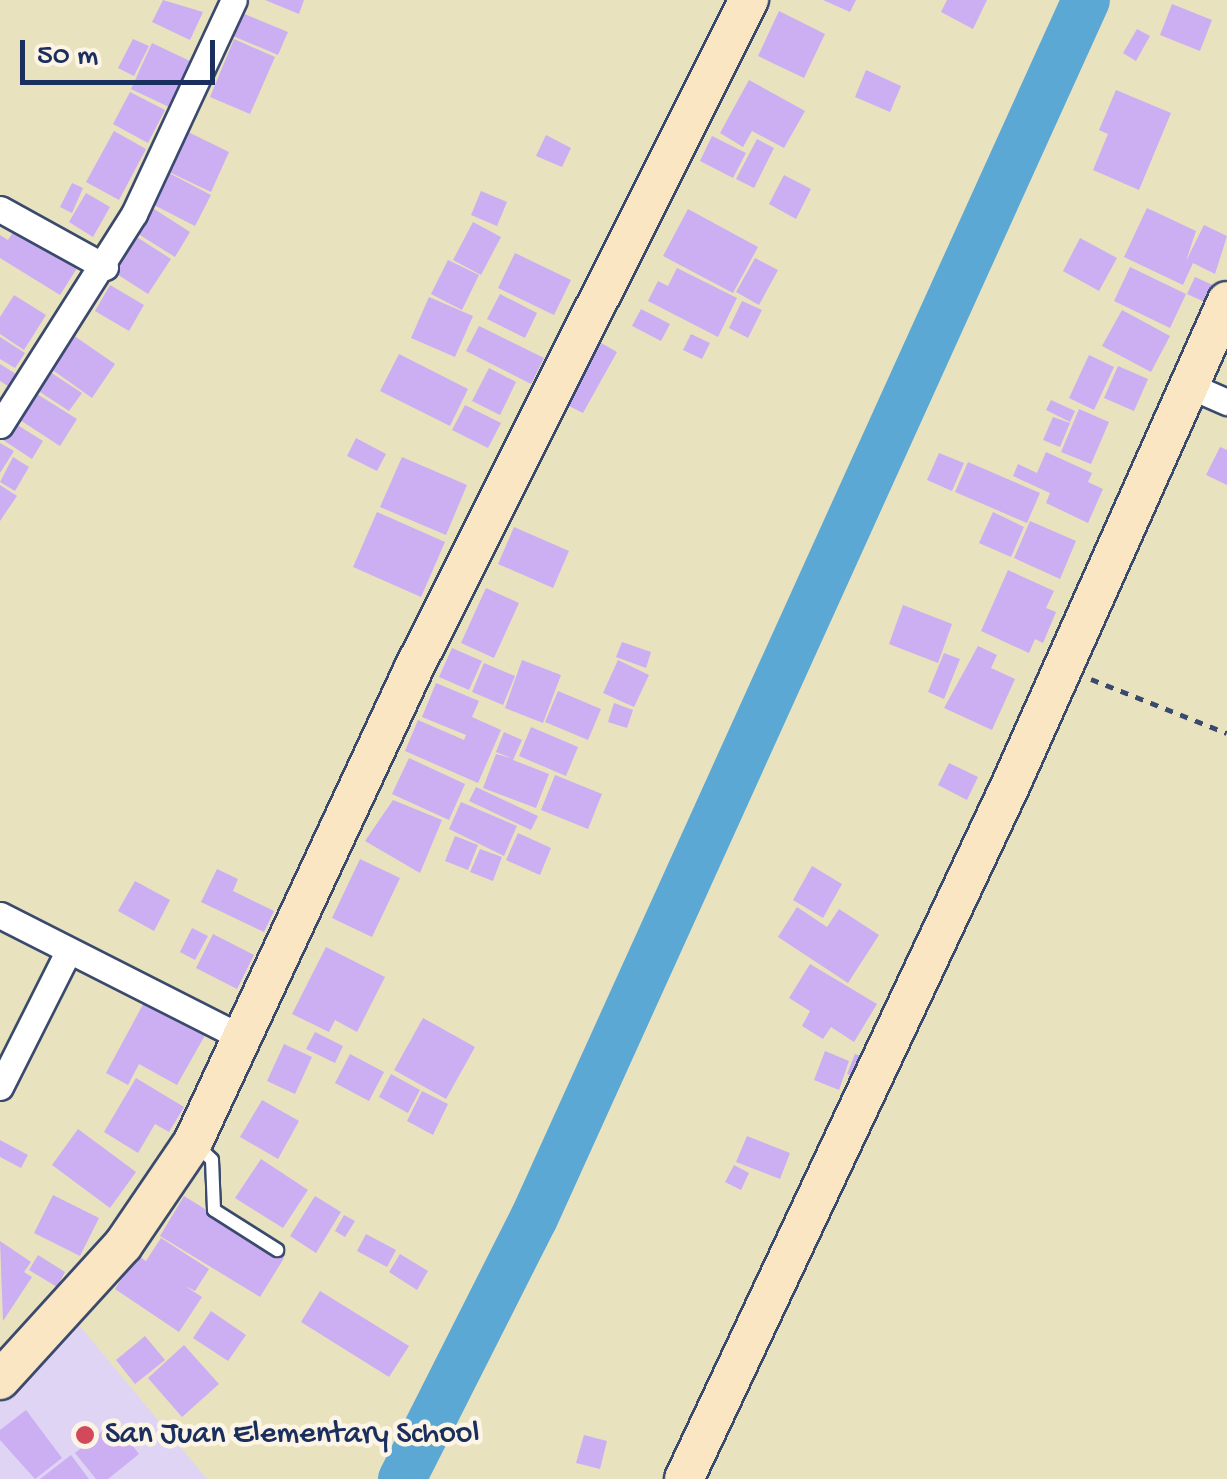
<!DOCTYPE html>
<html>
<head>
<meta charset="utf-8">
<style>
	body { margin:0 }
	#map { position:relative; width:1227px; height:1479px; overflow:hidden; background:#e9e2bf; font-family:"Gochi Hand",sans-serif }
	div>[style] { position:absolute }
	.built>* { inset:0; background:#e0d4f4 }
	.river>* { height:48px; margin:-24px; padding:0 24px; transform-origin:24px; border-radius:24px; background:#5ca8d4 }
	.building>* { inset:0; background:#ccaef2 }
	.path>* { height:5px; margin-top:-2.5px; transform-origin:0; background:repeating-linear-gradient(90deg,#3a4a6d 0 8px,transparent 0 16px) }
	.roads { filter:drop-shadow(2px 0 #3a4a6d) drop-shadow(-2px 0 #3a4a6d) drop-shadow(0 2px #3a4a6d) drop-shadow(0 -2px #3a4a6d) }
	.lane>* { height:12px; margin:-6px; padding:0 6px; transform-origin:6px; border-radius:6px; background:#fff }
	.street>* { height:25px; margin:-12.5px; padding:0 12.5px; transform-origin:12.5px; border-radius:12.5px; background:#fff }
	.secondary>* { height:38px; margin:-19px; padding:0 19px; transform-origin:19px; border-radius:19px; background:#fbe6c4 }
	.dots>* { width:28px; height:28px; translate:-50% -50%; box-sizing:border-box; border:5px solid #fcf5e5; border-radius:50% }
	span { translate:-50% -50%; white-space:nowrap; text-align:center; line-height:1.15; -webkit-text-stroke:9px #fcf5e5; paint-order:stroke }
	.poi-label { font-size:32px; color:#1b2f5e }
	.left { translate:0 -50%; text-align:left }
	.scale { position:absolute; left:20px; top:40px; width:195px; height:45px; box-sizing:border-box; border:5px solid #1b2f5e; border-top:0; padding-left:12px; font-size:30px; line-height:35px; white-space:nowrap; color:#1b2f5e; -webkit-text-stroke:8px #fcf5e5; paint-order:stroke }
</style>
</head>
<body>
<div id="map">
	<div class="built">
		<div style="clip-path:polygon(79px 1325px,207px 1479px,0 1479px,0 1391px)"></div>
	</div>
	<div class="river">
		<div style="left:402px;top:1479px;width:292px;rotate:-63.2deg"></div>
		<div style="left:534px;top:1218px;width:1337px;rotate:-65.62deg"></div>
	</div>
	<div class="building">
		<div style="clip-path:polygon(163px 0,203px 12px,190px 40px,152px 22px)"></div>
		<div style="clip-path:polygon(265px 0,304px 0,299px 14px)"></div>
		<div style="clip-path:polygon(823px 0,856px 0,850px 12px)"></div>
		<div style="clip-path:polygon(947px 0,987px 0,973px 29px,941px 12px)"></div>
		<div style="clip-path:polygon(1172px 4px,1212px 20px,1200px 51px,1160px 35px)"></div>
		<div style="clip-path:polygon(779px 11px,825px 34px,804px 78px,758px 56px)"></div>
		<div style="clip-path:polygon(242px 13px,288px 32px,278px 55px,233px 36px)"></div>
		<div style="clip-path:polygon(1137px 29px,1150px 36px,1136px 61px,1123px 53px)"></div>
		<div style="clip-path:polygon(133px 39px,149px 46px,134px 76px,118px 68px)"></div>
		<div style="clip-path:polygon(234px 39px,275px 57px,250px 114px,210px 97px)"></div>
		<div style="clip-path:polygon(152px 43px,190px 61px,169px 107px,131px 89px)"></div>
		<div style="clip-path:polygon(866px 70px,901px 86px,890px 112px,855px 97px)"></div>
		<div style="clip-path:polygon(749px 80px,805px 111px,784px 148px,752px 131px,743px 147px,720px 133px)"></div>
		<div style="clip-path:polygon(1116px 90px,1171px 113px,1139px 190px,1093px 170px,1108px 134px,1099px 130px)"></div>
		<div style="clip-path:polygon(130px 92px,165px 110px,148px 143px,113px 124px)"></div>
		<div style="clip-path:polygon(114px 131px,146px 149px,119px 200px,86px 182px)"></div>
		<div style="clip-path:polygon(186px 131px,229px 152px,211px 192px,167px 171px)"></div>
		<div style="clip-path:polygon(546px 135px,571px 148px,562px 167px,536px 156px)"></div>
		<div style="clip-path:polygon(712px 136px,746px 153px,733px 178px,700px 161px)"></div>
		<div style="clip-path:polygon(757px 139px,774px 148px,754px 188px,736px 179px)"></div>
		<div style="clip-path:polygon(167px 172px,211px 195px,195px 226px,150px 203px)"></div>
		<div style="clip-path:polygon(784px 175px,811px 189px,796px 219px,769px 204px)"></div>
		<div style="clip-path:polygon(72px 183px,83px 188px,72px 213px,60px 207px)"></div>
		<div style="clip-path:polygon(481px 191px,507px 202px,497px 226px,471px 215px)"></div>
		<div style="clip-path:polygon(86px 193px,110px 207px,93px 237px,69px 222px)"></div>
		<div style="clip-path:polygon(151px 207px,190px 232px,175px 257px,135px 232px)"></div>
		<div style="clip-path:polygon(1147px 208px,1196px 231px,1186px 261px,1204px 225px,1227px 236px,1215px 274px,1193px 263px,1183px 285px,1124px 257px)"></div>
		<div style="clip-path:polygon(688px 209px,758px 247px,733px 293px,663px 256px)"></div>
		<div style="clip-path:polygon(473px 222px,501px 237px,481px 275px,453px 260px)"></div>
		<div style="clip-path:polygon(17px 226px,79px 265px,60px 295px,0 258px,0 235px,8px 240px)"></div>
		<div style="clip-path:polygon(132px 234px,171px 259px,148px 294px,109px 269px)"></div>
		<div style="clip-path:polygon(1080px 238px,1117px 258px,1099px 291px,1063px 271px)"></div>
		<div style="clip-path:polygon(515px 253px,571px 280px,554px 315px,498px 288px)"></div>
		<div style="clip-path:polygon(755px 258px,778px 270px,759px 305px,736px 292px)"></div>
		<div style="clip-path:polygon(448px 260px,479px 275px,462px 310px,431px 294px)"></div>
		<div style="clip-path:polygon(1130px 267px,1186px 294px,1170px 328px,1114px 301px)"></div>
		<div style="clip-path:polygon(677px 268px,737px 298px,718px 337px,648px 301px,658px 281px,668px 286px)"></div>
		<div style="clip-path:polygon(1195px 277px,1215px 286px,1207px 303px,1187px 294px)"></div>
		<div style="clip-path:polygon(110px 285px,144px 305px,129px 331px,95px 311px)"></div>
		<div style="clip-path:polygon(500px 294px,537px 313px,525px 338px,487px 319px)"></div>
		<div style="clip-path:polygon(14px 295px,46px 315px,24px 350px,0 334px,0 317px)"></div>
		<div style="clip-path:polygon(429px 297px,473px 316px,455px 357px,411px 338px)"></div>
		<div style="clip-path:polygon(742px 301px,762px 310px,748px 338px,729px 328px)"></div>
		<div style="clip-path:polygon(641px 309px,670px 324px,661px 341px,632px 326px)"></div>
		<div style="clip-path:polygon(1122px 310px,1170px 336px,1151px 372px,1102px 346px)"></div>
		<div style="clip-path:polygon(479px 326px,544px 358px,531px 384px,466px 351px)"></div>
		<div style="clip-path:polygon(70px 333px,115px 364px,92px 398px,47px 366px)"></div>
		<div style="clip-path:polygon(691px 334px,710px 343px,702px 359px,683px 350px)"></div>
		<div style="clip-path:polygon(0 337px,25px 353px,15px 368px,0 359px)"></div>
		<div style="clip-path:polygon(601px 343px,617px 352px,583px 413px,567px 405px)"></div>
		<div style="clip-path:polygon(399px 354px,468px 389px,450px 426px,380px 391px)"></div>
		<div style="clip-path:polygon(1089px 355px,1114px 367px,1094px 410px,1069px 398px)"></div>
		<div style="clip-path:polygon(0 364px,16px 374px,8px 386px,0 381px)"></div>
		<div style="clip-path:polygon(1118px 366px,1148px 379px,1134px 411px,1104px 398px)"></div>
		<div style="clip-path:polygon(489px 368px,516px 382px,500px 415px,472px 401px)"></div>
		<div style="clip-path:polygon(47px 370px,82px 393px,69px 411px,34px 388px)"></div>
		<div style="clip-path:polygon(37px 394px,77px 419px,60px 446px,20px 420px)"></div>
		<div style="clip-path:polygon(1051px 400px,1075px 411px,1070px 422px,1046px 410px)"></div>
		<div style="clip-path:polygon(465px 405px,501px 423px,488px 448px,452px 430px)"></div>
		<div style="clip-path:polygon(1079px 409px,1109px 422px,1091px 464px,1061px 452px)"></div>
		<div style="clip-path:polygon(1053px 417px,1070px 423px,1060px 447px,1043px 440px)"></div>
		<div style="clip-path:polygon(11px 421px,43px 441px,32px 459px,0 438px)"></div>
		<div style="clip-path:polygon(356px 438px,386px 454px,377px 471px,347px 456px)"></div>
		<div style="clip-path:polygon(0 443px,14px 451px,0 473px)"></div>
		<div style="clip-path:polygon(1220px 447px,1227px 450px,1227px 485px,1206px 475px)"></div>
		<div style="clip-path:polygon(1046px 452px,1092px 473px,1088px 482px,1103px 489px,1088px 523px,1046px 503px,1050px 493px,1013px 476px,1018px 464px,1037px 473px)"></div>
		<div style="clip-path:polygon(939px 453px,964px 463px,952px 491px,927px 480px)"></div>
		<div style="clip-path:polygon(13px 457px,29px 467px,15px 491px,0 482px)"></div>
		<div style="clip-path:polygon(402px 457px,467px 485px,446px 535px,380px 507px)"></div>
		<div style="clip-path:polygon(968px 462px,1040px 493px,1027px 523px,955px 492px)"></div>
		<div style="clip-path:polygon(0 485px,17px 496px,0 521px)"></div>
		<div style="clip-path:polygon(377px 512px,445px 542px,421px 597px,353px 567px)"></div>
		<div style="clip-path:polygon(993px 512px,1024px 527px,1011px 557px,979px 543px)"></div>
		<div style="clip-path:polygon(1030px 521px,1076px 541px,1060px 579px,1014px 558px)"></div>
		<div style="clip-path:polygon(514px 527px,569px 551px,553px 588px,498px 564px)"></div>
		<div style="clip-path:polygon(1008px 570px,1054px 591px,1046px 608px,1056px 612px,1043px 643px,1035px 639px,1029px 653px,981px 631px)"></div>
		<div style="clip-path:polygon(486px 588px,519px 603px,494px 658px,461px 643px)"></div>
		<div style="clip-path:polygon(903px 605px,952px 624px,938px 663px,889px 644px)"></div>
		<div style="clip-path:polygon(622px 642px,651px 652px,646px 668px,616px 657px)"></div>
		<div style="clip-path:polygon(978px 646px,997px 655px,991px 668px,1015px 679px,992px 730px,944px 708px)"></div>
		<div style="clip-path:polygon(452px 648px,482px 661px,469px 690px,439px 677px)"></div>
		<div style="clip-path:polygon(944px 653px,960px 659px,944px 699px,928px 692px)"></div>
		<div style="clip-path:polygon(522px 660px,561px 675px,543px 723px,505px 708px)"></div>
		<div style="clip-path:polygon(618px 660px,649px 675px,634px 707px,603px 693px)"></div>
		<div style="clip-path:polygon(484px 663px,515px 676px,503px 705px,472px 692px)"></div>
		<div style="clip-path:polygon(436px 683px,479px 701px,472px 717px,501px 730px,478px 783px,405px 751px,418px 720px,464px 740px,466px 735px,422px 717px)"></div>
		<div style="clip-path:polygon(558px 691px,601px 709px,588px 740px,545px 722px)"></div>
		<div style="clip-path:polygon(614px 703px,633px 710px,627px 728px,608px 722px)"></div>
		<div style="clip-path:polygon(531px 727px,578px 747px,566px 776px,519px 756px)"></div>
		<div style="clip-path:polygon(504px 732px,522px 740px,513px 760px,549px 774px,536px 808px,483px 788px,496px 754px,511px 758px,496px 752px)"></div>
		<div style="clip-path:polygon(409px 758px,465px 784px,449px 820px,392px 794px)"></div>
		<div style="clip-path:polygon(949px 763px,978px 777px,967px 800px,938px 785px)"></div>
		<div style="clip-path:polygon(555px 775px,602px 794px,588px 829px,541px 810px)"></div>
		<div style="clip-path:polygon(476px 787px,538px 816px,531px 830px,469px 801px)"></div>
		<div style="clip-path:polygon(393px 800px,442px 820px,420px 873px,365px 841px)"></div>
		<div style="clip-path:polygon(461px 802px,517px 826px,504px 856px,449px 829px)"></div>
		<div style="clip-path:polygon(518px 833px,551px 848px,540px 875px,506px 860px)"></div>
		<div style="clip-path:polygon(455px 836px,478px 845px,468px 870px,445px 861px)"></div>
		<div style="clip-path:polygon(480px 849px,502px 857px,493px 881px,470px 872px)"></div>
		<div style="clip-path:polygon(360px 859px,400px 878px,372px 937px,332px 918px)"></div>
		<div style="clip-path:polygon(812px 866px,842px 884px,823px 918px,793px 900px)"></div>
		<div style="clip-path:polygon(217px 869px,238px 879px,233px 891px,274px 911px,264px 932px,201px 902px)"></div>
		<div style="clip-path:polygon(135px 881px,170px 900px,154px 931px,118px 911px)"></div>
		<div style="clip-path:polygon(797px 907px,827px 927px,839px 909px,879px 935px,848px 983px,778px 937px)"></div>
		<div style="clip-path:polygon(192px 928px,208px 936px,195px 960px,180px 952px)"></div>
		<div style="clip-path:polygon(213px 934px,254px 955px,237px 989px,196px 968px)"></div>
		<div style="clip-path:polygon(326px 947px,385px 977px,357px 1032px,335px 1020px,329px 1032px,292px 1014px)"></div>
		<div style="clip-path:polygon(810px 964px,877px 1004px,854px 1042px,831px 1027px,823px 1039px,802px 1026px,810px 1011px,789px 998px)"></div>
		<div style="clip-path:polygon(147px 997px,208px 1030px,177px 1085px,139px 1064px,128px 1085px,106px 1073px)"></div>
		<div style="clip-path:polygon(423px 1018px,475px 1047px,446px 1099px,394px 1070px)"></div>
		<div style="clip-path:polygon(315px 1032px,343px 1046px,335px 1063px,306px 1049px)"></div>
		<div style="clip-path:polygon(284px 1044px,312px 1057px,295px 1094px,267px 1081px)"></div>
		<div style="clip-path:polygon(825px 1051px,849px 1061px,839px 1090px,814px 1080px)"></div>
		<div style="clip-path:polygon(350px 1054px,384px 1072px,369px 1101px,335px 1083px)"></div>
		<div style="clip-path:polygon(855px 1054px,874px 1061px,866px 1082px,847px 1074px)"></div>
		<div style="clip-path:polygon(391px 1074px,420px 1090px,408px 1113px,379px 1097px)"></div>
		<div style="clip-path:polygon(136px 1078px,184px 1107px,169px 1132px,155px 1124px,138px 1153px,104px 1132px)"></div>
		<div style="clip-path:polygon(422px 1091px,448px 1104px,433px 1135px,407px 1121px)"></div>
		<div style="clip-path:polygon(262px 1100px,299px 1121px,278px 1159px,240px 1137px)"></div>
		<div style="clip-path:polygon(78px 1129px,136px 1172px,110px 1208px,52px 1165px)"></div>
		<div style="clip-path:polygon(747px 1136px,790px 1153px,780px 1179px,736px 1162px)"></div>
		<div style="clip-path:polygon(0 1140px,28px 1155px,21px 1168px,0 1157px)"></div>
		<div style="clip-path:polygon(261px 1159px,308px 1190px,283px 1228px,235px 1198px)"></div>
		<div style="clip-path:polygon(734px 1165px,749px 1173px,741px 1190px,725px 1182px)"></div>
		<div style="clip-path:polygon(53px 1195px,99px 1218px,80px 1256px,34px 1233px)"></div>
		<div style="clip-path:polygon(184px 1196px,284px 1258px,260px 1297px,160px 1236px)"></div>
		<div style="clip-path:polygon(315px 1196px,341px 1212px,316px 1253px,290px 1236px)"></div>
		<div style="clip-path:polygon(344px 1215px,355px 1221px,345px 1237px,335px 1231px)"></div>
		<div style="clip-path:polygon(366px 1234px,396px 1250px,387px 1267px,357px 1251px)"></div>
		<div style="clip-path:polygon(161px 1238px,209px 1269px,195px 1291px,185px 1286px,202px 1297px,179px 1332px,115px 1289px,137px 1255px,146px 1261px)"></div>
		<div style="clip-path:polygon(0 1241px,31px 1262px,24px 1272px,32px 1277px,3px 1321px)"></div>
		<div style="clip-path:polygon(400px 1254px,428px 1271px,417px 1290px,389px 1272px)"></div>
		<div style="clip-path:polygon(38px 1255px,65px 1272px,57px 1287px,29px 1270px)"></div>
		<div style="clip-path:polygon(320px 1291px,409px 1346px,389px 1377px,301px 1322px)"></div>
		<div style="clip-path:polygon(211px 1311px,246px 1335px,228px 1361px,193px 1338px)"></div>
		<div style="clip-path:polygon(145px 1336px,165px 1360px,135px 1384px,116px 1360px)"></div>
		<div style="clip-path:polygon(184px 1345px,219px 1384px,182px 1417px,148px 1378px)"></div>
		<div style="clip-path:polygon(26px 1410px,62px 1458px,35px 1479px,0 1440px,0 1430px)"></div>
		<div style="clip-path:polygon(114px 1422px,139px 1454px,108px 1479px,96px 1479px,75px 1453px)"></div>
		<div style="clip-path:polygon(584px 1435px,607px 1441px,600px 1469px,576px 1463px)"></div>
		<div style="clip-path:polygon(71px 1455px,89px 1479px,40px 1479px)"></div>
	</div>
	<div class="path">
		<div style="left:1091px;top:679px;width:146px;rotate:21.7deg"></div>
	</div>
	<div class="roads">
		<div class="lane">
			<div style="left:195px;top:1144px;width:23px;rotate:43deg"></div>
			<div style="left:212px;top:1160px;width:50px;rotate:87.7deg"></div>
			<div style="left:214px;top:1210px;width:75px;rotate:32.4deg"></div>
		</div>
		<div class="street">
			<div style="left:0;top:209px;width:120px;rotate:28.9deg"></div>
			<div style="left:1188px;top:385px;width:43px;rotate:23.6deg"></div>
			<div style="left:0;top:425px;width:250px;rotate:-57.6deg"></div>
			<div style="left:134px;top:214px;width:236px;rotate:-65deg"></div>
			<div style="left:0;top:915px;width:269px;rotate:26.9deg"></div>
			<div style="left:0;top:1087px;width:151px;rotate:-63.3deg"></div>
		</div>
		<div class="secondary">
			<div style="left:0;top:1380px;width:183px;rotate:-47.7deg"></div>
			<div style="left:123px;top:1245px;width:125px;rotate:-55.8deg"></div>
			<div style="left:193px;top:1142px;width:521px;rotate:-65.01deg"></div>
			<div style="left:413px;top:670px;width:750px;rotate:-63.37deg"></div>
			<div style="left:684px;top:1479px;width:768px;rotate:-64.8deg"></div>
			<div style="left:1011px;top:784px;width:529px;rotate:-65.91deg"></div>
		</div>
	</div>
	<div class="dots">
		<div style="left:85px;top:1435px;background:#d1495b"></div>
	</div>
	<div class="poi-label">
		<span class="left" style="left:105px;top:1435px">San Juan Elementary School</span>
	</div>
	<div class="scale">50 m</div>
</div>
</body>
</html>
